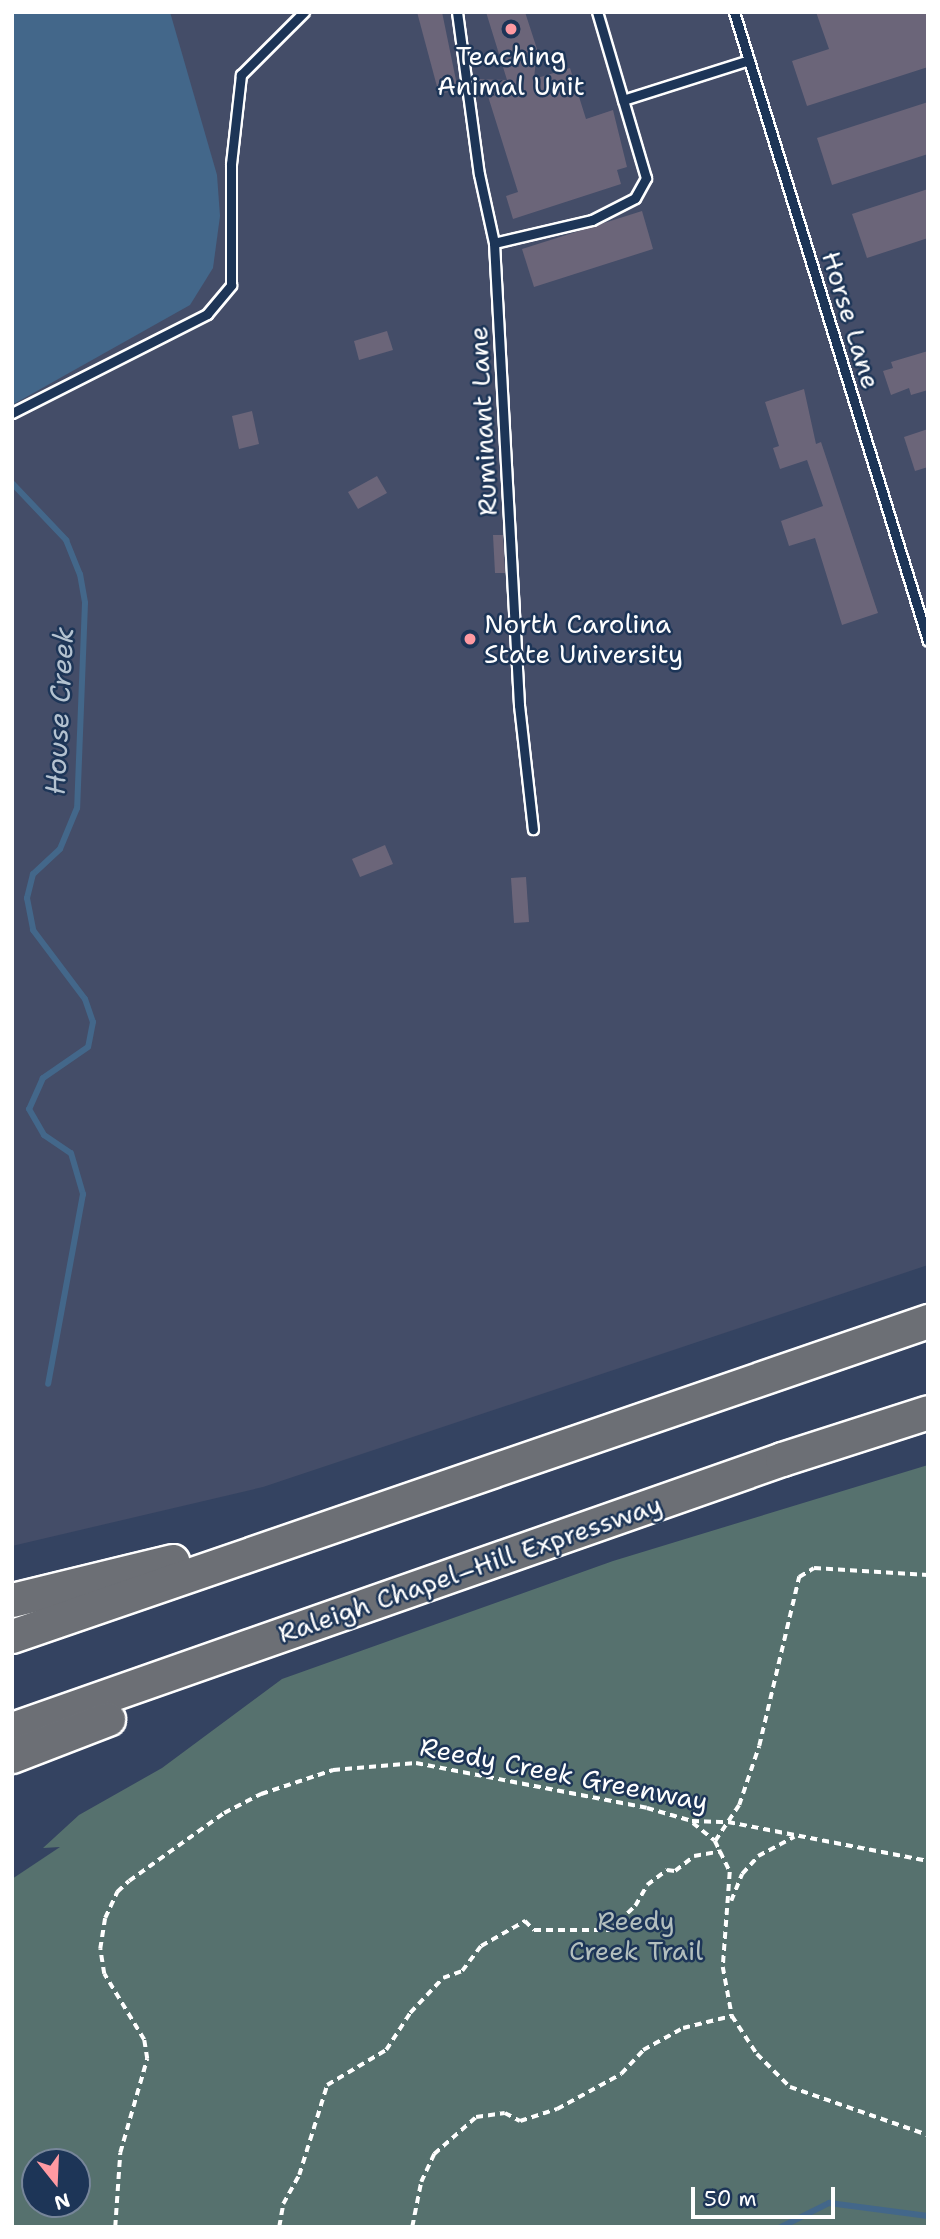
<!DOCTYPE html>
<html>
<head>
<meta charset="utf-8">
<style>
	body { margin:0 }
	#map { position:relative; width:940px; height:2239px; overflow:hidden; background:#344361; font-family:"Shantell Sans",sans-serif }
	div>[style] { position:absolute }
	.built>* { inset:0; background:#444d68 }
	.green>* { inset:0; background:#56716e }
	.water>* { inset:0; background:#43678a }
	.stream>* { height:6px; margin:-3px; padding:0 3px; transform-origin:3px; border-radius:3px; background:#43678a }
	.building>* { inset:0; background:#6b6579 }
	.path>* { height:3.5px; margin-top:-1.75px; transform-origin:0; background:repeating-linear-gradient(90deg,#fff 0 7px,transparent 0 12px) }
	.roads { filter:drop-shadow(2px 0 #fff) drop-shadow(-2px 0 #fff) drop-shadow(0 2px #fff) drop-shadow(0 -2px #fff) }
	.lane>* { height:9px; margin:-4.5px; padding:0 4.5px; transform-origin:4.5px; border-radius:4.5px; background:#1d3557 }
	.highway>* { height:33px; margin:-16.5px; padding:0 16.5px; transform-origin:16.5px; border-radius:16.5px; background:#6c6f75 }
	.dots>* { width:19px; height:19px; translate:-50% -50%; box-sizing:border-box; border:4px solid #1d3557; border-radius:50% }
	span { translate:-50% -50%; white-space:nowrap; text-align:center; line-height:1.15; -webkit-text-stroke:5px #1d3557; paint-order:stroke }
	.poi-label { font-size:26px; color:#fff }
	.left { translate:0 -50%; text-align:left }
	.street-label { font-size:26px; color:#fff }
	.park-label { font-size:26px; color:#b3bfbe }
	.water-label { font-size:28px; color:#b4c2d0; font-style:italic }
	.frame { position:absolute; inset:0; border:14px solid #fff; pointer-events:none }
	.north { position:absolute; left:21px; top:2148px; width:70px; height:70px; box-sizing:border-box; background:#1d3557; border:2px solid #77869a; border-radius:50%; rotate:162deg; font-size:19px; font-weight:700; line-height:28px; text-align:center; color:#fff }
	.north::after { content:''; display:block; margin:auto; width:24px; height:32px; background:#ff9aa2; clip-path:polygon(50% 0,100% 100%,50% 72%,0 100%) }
	.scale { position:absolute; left:691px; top:2187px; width:144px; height:32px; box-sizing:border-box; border:4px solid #fff; border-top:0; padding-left:9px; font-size:21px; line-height:24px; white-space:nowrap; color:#fff; -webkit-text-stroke:5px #1d3557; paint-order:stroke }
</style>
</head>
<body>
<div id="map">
	<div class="built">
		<div style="clip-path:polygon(12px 12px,928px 12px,928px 1265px,263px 1487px,12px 1546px)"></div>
	</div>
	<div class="green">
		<div style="clip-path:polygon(evenodd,928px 1465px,928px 2227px,12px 2227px,12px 1879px,60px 1847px,43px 1848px,79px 1815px,162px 1768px,282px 1679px,613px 1561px,928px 1465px,35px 2162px,77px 2162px,77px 2204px,35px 2204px,35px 2162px)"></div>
	</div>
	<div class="water">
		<div style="clip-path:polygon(12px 12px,170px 12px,217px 175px,220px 216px,213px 268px,190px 305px,12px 405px)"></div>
	</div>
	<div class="stream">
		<div style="left:12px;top:483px;width:79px;rotate:46.5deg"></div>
		<div style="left:66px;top:540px;width:37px;rotate:68deg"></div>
		<div style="left:80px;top:574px;width:29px;rotate:80deg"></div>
		<div style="left:85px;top:603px;width:205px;rotate:92.2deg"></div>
		<div style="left:77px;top:808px;width:44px;rotate:112.5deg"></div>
		<div style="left:60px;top:849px;width:37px;rotate:137deg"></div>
		<div style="left:33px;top:874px;width:25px;rotate:104deg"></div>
		<div style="left:27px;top:898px;width:33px;rotate:79deg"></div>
		<div style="left:33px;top:930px;width:86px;rotate:53deg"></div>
		<div style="left:85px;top:999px;width:24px;rotate:71deg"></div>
		<div style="left:93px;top:1022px;width:25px;rotate:101deg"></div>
		<div style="left:88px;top:1047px;width:55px;rotate:145.4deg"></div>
		<div style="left:43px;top:1078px;width:34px;rotate:114deg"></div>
		<div style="left:29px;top:1109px;width:30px;rotate:60deg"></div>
		<div style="left:44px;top:1135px;width:32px;rotate:34deg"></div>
		<div style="left:71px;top:1153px;width:43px;rotate:73.7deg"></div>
		<div style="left:83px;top:1194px;width:193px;rotate:100.4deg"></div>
		<div style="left:781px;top:2227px;width:54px;rotate:-26.6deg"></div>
		<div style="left:829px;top:2203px;width:100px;rotate:7.5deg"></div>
	</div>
	<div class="building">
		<div style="clip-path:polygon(417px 12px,442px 12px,458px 90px,439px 94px)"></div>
		<div style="clip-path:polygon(486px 12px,525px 12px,537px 49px,534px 79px,570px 68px,586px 119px,613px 110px,627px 167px,617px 170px,621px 184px,513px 219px,506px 196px,518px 192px,487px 93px,473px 79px,507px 80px)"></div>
		<div style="clip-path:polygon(816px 12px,928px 12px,928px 67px,807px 106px,792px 61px,829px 49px)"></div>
		<div style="clip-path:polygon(928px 102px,928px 154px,832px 185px,817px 138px)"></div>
		<div style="clip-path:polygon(928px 189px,928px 238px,867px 258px,852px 214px)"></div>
		<div style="clip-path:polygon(642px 211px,653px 249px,534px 287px,522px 249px)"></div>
		<div style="clip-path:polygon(387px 331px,393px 350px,359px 360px,354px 341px)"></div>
		<div style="clip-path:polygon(928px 351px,928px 390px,911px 395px,909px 388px,891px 395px,883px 371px,893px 368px,891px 362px)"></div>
		<div style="clip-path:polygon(804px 389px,816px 444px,821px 442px,878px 613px,842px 625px,815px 538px,789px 546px,781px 521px,823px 506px,807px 460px,780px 469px,773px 448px,779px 446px,765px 402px)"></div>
		<div style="clip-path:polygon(252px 411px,259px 444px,239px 449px,232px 416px)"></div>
		<div style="clip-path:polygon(928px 429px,928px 467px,915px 471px,904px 437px)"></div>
		<div style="clip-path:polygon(377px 476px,387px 493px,358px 509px,348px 492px)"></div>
		<div style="clip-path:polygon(493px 535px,503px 535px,505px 573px,495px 573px)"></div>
		<div style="clip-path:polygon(385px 845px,393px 864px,360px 877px,352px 859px)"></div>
		<div style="clip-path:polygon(526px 877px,529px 922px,514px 923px,511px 878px)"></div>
	</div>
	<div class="path">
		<div style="left:693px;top:1823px;width:28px;rotate:39deg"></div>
		<div style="left:715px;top:1841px;width:34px;rotate:64deg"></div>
		<div style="left:730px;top:1872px;width:95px;rotate:94.2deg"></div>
		<div style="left:723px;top:1967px;width:50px;rotate:79.6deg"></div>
		<div style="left:732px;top:2016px;width:45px;rotate:56.7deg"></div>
		<div style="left:757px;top:2054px;width:47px;rotate:45deg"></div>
		<div style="left:790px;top:2087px;width:146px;rotate:19.2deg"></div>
		<div style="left:715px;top:1841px;width:43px;rotate:-56.3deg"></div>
		<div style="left:739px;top:1805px;width:62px;rotate:-71.3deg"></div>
		<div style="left:759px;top:1746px;width:174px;rotate:-76.7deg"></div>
		<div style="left:799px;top:1577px;width:17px;rotate:-31deg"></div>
		<div style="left:814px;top:1568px;width:114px;rotate:3.5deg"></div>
		<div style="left:731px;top:1901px;width:29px;rotate:-68deg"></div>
		<div style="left:742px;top:1874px;width:24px;rotate:-48deg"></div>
		<div style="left:758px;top:1856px;width:41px;rotate:-27.8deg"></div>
		<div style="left:115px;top:2227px;width:74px;rotate:-86.1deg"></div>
		<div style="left:120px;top:2153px;width:98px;rotate:-74deg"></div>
		<div style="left:147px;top:2059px;width:19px;rotate:-99deg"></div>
		<div style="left:144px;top:2040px;width:77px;rotate:-121.2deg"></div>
		<div style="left:104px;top:1974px;width:25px;rotate:-99deg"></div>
		<div style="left:100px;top:1949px;width:31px;rotate:-81deg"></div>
		<div style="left:105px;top:1918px;width:29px;rotate:-65deg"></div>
		<div style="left:117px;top:1892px;width:16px;rotate:-43deg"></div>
		<div style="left:129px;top:1881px;width:117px;rotate:-35.6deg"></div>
		<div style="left:224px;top:1813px;width:42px;rotate:-27.2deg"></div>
		<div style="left:261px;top:1794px;width:76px;rotate:-18.4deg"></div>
		<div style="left:333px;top:1770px;width:83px;rotate:-4.8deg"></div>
		<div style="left:416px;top:1763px;width:235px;rotate:11deg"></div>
		<div style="left:647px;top:1808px;width:47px;rotate:16.1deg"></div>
		<div style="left:692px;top:1821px;width:36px;rotate:2deg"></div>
		<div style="left:728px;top:1822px;width:204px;rotate:11deg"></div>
		<div style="left:279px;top:2227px;width:23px;rotate:-80deg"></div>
		<div style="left:283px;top:2204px;width:33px;rotate:-61deg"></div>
		<div style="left:299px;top:2175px;width:94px;rotate:-72.7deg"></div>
		<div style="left:327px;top:2085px;width:69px;rotate:-30.7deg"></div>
		<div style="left:386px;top:2050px;width:44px;rotate:-57deg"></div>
		<div style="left:410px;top:2013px;width:48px;rotate:-46.7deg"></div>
		<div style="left:443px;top:1978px;width:20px;rotate:-20deg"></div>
		<div style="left:462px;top:1971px;width:31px;rotate:-53deg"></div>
		<div style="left:481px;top:1946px;width:51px;rotate:-29.6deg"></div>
		<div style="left:525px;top:1921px;width:13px;rotate:45deg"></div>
		<div style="left:534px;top:1930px;width:76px"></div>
		<div style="left:610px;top:1930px;width:35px;rotate:-44deg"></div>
		<div style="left:635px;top:1906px;width:24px;rotate:-60deg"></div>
		<div style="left:647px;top:1885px;width:25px;rotate:-37deg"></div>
		<div style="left:667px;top:1870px;width:8px;rotate:7deg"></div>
		<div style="left:675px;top:1871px;width:24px;rotate:-38deg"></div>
		<div style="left:694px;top:1856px;width:28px;rotate:-10deg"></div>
		<div style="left:412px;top:2227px;width:46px;rotate:-78.7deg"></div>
		<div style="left:421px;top:2182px;width:31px;rotate:-65deg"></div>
		<div style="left:434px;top:2154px;width:56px;rotate:-41.4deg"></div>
		<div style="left:476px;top:2117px;width:29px;rotate:-8deg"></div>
		<div style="left:505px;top:2113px;width:17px;rotate:28deg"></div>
		<div style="left:520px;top:2121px;width:39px;rotate:-18deg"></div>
		<div style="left:557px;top:2109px;width:73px;rotate:-28.7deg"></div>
		<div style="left:621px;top:2074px;width:33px;rotate:-47deg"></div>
		<div style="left:643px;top:2050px;width:46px;rotate:-28.8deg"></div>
		<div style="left:683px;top:2028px;width:50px;rotate:-13.8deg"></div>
	</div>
	<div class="roads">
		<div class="lane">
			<div style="left:457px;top:12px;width:163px;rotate:82.3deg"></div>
			<div style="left:479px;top:174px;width:71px;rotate:77.7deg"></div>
			<div style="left:494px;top:243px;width:463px;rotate:86.9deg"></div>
			<div style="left:519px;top:705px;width:125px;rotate:83.6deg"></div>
			<div style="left:734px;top:12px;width:658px;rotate:72.86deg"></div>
			<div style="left:623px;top:100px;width:132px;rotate:-17.6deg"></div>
			<div style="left:494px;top:243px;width:101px;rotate:-13.2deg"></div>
			<div style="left:592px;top:220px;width:48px;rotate:-27.1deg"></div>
			<div style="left:635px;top:198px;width:23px;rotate:-61deg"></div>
			<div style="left:646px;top:178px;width:173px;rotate:-106.4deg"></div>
			<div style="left:12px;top:413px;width:219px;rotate:-26.9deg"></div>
			<div style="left:207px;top:314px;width:38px;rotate:-50deg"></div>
			<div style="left:231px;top:285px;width:121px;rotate:-90deg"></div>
			<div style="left:231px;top:164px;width:90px;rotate:-83.6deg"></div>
			<div style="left:241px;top:75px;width:89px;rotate:-45deg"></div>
		</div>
		<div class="highway">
			<div style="left:12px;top:1600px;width:165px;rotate:-13.7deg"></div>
			<div style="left:12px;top:1636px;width:969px;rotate:-18.98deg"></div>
			<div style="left:12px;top:1729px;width:816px;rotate:-19.32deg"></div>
			<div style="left:782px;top:1459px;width:153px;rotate:-17.8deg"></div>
			<div style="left:12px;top:1756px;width:103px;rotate:-21.1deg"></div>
		</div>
	</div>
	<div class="dots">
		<div style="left:511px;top:29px;background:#ff9aa2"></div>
		<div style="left:470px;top:639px;background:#ff9aa2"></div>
	</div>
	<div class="poi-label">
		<span style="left:511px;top:71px">Teaching<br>Animal Unit</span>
		<span class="left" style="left:484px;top:639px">North Carolina<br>State University</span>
	</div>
	<div class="street-label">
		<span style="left:851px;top:320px;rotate:73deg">Horse Lane</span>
		<span style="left:483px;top:421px;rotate:-93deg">Ruminant Lane</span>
		<span style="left:470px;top:1569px;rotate:-19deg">Raleigh Chapel–Hill Expressway</span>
		<span style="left:564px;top:1774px;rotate:11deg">Reedy Creek Greenway</span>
	</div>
	<div class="park-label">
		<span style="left:636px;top:1936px">Reedy<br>Creek Trail</span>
	</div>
	<div class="water-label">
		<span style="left:59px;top:711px;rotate:-87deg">House Creek</span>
	</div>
	<div class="frame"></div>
	<div class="north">N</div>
	<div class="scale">50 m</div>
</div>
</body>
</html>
